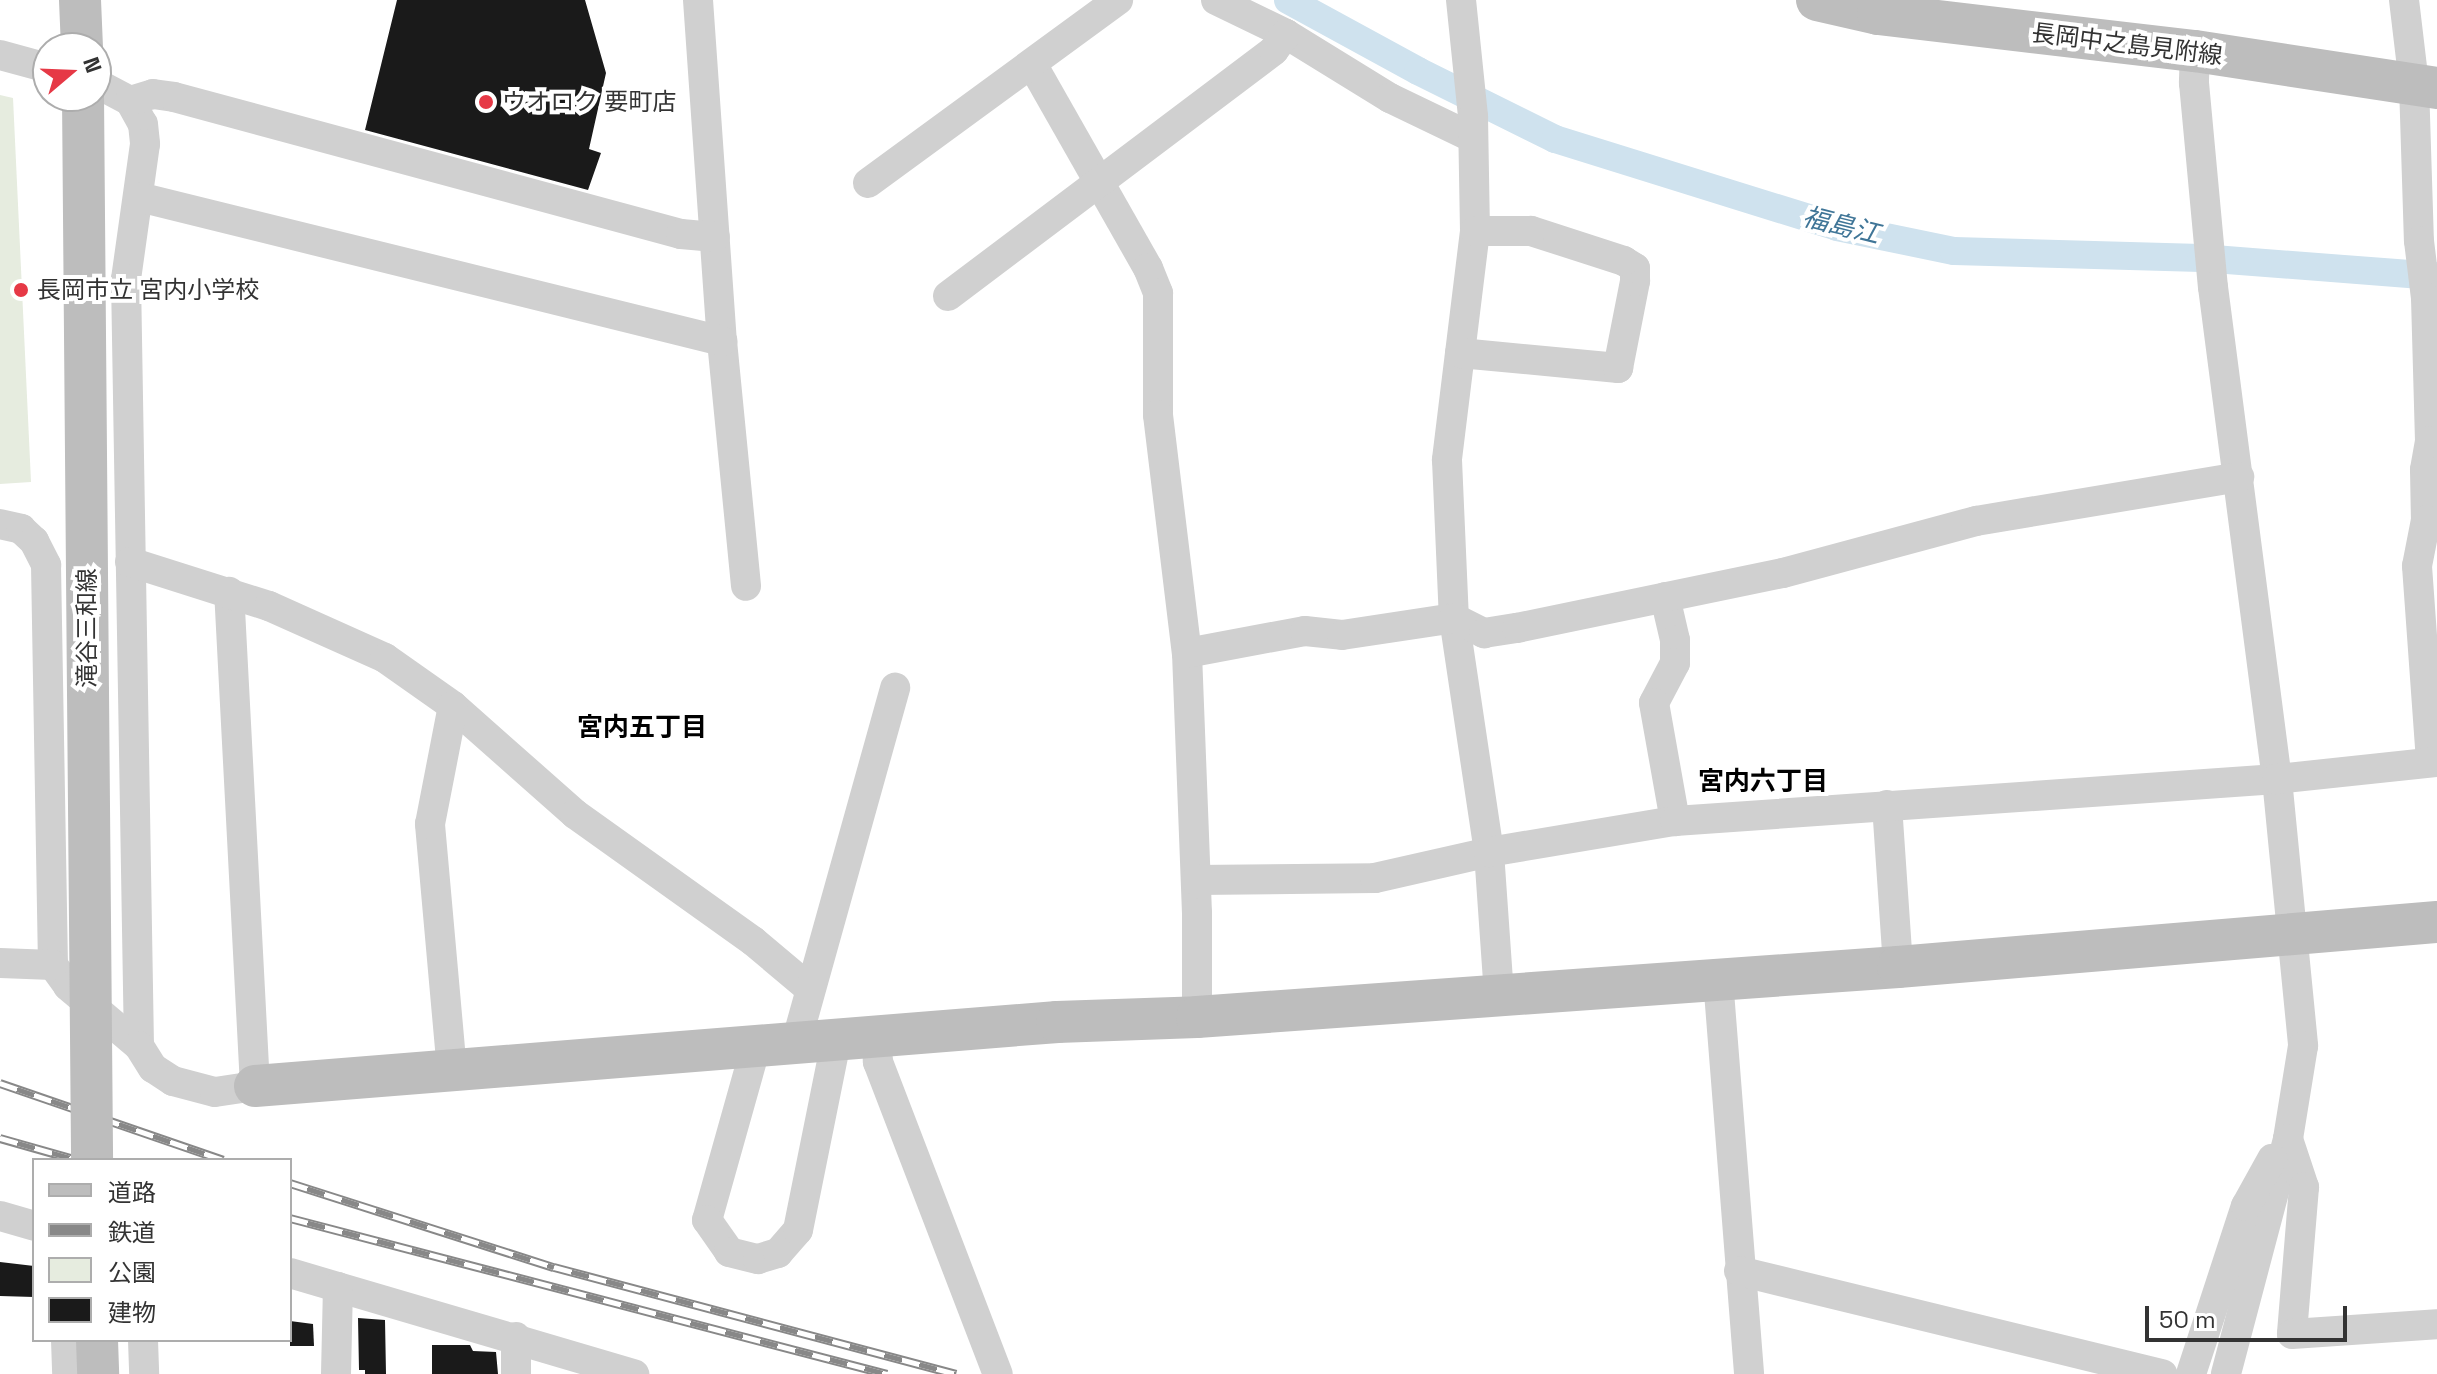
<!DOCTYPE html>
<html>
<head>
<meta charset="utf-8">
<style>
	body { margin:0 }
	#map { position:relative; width:2437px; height:1374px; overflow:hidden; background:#fff; font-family:"Space Grotesk","Noto Sans JP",sans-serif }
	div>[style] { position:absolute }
	.green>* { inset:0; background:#e6ecdf }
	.canal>* { height:28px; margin:-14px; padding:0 14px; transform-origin:14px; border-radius:14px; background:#cfe2ee }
	.building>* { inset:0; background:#1a1a1a }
	.street>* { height:30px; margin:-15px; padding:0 15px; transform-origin:15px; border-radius:15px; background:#d0d0d0 }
	.secondary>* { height:42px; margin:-21px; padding:0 21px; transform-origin:21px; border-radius:21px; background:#bdbdbd }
	.rail>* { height:9px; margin-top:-4.5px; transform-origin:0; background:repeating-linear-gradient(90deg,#fff 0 18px,#888 0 36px); box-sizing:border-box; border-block:2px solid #888 }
	.secondary-bridge>* { height:42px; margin:-21px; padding:0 21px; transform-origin:21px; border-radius:21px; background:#bdbdbd }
	.dots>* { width:22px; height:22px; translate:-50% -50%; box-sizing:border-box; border:4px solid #fff; border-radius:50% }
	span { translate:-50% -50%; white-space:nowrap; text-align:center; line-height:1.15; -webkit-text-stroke:8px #fff; paint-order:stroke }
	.street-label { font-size:24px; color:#333 }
	.poi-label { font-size:24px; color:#333 }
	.left { translate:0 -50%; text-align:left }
	.water-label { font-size:26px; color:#3f7597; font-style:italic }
	.neighbourhood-label { font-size:26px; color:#000; font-weight:700 }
	.legend { position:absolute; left:32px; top:1158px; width:260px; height:184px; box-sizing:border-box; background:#fff; border:2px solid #adadad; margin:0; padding:10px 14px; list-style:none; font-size:24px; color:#333 }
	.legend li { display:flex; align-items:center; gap:16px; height:40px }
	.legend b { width:40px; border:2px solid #adadad }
	.north { position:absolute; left:32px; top:32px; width:80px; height:80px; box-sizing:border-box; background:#fff; border:2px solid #adadad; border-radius:50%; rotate:71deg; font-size:22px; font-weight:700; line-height:32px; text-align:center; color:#333 }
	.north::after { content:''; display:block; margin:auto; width:28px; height:36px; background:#e63946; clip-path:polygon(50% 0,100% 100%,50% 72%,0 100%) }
	.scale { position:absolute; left:2145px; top:1306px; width:202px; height:36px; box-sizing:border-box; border:4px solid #333; border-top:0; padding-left:10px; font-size:24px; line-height:28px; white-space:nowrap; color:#333; -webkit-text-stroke:6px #fff; paint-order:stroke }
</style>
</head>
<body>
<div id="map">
	<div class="green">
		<div style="clip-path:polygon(0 95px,13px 98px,31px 482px,0 484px)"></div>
	</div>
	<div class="canal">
		<div style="left:1288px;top:0;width:148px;rotate:28.6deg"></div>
		<div style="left:1418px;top:71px;width:153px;rotate:26.4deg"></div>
		<div style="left:1555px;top:139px;width:295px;rotate:17.3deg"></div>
		<div style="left:1837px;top:227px;width:119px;rotate:11.6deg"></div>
		<div style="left:1954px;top:251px;width:247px;rotate:1.6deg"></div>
		<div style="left:2201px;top:258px;width:237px;rotate:4.4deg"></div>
	</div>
	<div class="building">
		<div style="clip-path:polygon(397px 0,585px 0,606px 73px,589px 149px,601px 153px,588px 190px,365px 130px)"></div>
		<div style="clip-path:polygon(0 1262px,34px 1266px,34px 1297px,0 1296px)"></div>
		<div style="clip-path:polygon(358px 1318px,385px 1320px,386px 1374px,365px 1374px,365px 1370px,359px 1370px)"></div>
		<div style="clip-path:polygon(290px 1321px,313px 1324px,314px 1346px,290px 1346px)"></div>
		<div style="clip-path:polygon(432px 1345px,470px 1345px,473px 1351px,496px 1352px,498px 1374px,432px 1374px)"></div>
	</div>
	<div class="street">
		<div style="left:698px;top:0;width:342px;rotate:86deg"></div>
		<div style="left:722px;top:341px;width:246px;rotate:84.4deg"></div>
		<div style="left:1216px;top:0;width:78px;rotate:25.9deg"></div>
		<div style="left:1286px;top:34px;width:122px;rotate:31.6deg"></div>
		<div style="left:1390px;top:98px;width:90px;rotate:25.7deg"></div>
		<div style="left:1461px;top:0;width:118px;rotate:84.1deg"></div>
		<div style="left:1473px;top:117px;width:114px;rotate:89deg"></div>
		<div style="left:1475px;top:231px;width:231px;rotate:97deg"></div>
		<div style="left:1447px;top:460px;width:158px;rotate:87.5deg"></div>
		<div style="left:1454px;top:618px;width:237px;rotate:81.5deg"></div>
		<div style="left:1489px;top:852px;width:143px;rotate:86deg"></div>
		<div style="left:2404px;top:0;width:85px;rotate:83.2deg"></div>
		<div style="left:2414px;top:84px;width:157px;rotate:88.2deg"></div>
		<div style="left:2419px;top:241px;width:57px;rotate:83deg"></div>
		<div style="left:2426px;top:298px;width:143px;rotate:88.4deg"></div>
		<div style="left:2430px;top:441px;width:29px;rotate:100deg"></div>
		<div style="left:2425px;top:470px;width:50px;rotate:88.9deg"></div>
		<div style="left:2426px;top:520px;width:47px;rotate:101.1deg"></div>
		<div style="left:2417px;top:566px;width:196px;rotate:85.9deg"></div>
		<div style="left:2195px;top:51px;width:32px;rotate:92deg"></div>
		<div style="left:2194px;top:83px;width:205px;rotate:84.7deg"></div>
		<div style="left:2213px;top:287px;width:496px;rotate:82.6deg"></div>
		<div style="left:2277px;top:779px;width:268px;rotate:84.4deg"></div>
		<div style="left:2303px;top:1046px;width:94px;rotate:99.2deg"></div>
		<div style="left:2288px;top:1139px;width:243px;rotate:104.8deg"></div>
		<div style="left:0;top:55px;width:50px;rotate:15.2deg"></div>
		<div style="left:1032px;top:64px;width:235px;rotate:60.4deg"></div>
		<div style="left:1148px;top:268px;width:27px;rotate:68deg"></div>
		<div style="left:1158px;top:293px;width:122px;rotate:90deg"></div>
		<div style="left:1158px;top:415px;width:240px;rotate:83.1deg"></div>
		<div style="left:1187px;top:653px;width:260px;rotate:87.8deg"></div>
		<div style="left:1197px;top:913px;width:104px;rotate:90deg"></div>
		<div style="left:96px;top:83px;width:38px;rotate:28deg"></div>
		<div style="left:130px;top:101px;width:26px;rotate:61deg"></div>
		<div style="left:143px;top:124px;width:20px;rotate:84deg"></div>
		<div style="left:145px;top:144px;width:136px;rotate:98deg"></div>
		<div style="left:126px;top:279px;width:767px;rotate:89.03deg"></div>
		<div style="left:130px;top:101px;width:24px;rotate:-17deg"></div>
		<div style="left:153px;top:94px;width:21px;rotate:8deg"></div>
		<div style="left:174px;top:97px;width:525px;rotate:15.12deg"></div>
		<div style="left:681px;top:234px;width:34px;rotate:5deg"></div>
		<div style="left:868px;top:183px;width:310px;rotate:-36.2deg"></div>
		<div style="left:139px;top:197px;width:601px;rotate:13.87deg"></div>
		<div style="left:948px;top:296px;width:408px;rotate:-37deg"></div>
		<div style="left:1274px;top:50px;width:20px;rotate:-53deg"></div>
		<div style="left:1460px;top:353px;width:159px;rotate:5.4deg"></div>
		<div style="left:1618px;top:368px;width:89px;rotate:-78.9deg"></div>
		<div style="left:1635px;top:281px;width:13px;rotate:-90deg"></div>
		<div style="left:1635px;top:268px;width:13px;rotate:-148deg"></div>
		<div style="left:1624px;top:261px;width:98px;rotate:-162.1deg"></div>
		<div style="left:1531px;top:231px;width:56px;rotate:180deg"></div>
		<div style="left:0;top:524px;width:22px;rotate:13deg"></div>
		<div style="left:21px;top:529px;width:18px;rotate:43deg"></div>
		<div style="left:34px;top:541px;width:27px;rotate:63deg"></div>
		<div style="left:46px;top:565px;width:400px;rotate:89deg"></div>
		<div style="left:53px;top:965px;width:26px;rotate:54deg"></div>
		<div style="left:68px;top:986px;width:93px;rotate:40.2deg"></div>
		<div style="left:139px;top:1046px;width:26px;rotate:58deg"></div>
		<div style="left:153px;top:1068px;width:24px;rotate:33deg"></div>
		<div style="left:173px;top:1081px;width:43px;rotate:14.7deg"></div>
		<div style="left:215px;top:1092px;width:40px;rotate:-8.5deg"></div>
		<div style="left:255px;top:1086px;width:495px;rotate:-93deg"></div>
		<div style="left:130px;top:562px;width:146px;rotate:17.6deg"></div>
		<div style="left:269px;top:606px;width:127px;rotate:24.1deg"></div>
		<div style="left:385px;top:658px;width:83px;rotate:35.2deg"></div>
		<div style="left:453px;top:706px;width:163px;rotate:41.5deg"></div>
		<div style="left:575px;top:814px;width:219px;rotate:35.5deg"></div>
		<div style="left:753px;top:941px;width:73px;rotate:40deg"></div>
		<div style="left:1665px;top:597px;width:44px;rotate:76.9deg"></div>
		<div style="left:1675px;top:640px;width:23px;rotate:90deg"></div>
		<div style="left:1675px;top:663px;width:45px;rotate:117.7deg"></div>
		<div style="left:1654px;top:703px;width:120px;rotate:79.9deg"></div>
		<div style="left:1187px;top:653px;width:120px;rotate:-10.6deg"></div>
		<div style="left:1305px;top:631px;width:37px;rotate:6deg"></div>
		<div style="left:1342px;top:635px;width:113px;rotate:-8.6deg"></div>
		<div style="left:1454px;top:618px;width:34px;rotate:27deg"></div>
		<div style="left:1484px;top:633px;width:33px;rotate:-9deg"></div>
		<div style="left:1517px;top:628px;width:272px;rotate:-11.7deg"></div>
		<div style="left:1783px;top:573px;width:200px;rotate:-15.1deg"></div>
		<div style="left:1976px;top:521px;width:267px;rotate:-9.5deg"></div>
		<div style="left:1887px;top:805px;width:162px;rotate:86.1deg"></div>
		<div style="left:1196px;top:880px;width:179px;rotate:-0.6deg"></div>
		<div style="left:1375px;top:878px;width:117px;rotate:-12.8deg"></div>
		<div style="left:1489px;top:852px;width:189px;rotate:-9.5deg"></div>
		<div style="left:1675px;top:821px;width:603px;rotate:-3.99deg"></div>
		<div style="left:2277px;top:779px;width:161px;rotate:-6.1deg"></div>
		<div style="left:0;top:963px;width:53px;rotate:2.2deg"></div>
		<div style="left:1718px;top:979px;width:396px;rotate:85.5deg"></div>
		<div style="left:877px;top:1038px;width:24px;rotate:88deg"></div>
		<div style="left:878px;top:1062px;width:334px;rotate:69deg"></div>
		<div style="left:796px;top:1043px;width:369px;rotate:-74.4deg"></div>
		<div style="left:756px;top:1046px;width:181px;rotate:105.7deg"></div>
		<div style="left:707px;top:1220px;width:39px;rotate:55deg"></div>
		<div style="left:729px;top:1252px;width:30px;rotate:14deg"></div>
		<div style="left:758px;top:1259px;width:21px;rotate:-17deg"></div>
		<div style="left:778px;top:1253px;width:30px;rotate:-49deg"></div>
		<div style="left:798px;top:1230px;width:193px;rotate:-78.6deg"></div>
		<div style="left:452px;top:1071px;width:248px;rotate:-95.1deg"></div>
		<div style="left:430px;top:824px;width:120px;rotate:-79deg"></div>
		<div style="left:2288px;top:1139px;width:51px;rotate:71.6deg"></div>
		<div style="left:2304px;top:1187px;width:147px;rotate:94.7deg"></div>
		<div style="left:2292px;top:1334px;width:145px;rotate:-3.9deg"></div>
		<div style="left:0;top:1216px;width:35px;rotate:16deg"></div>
		<div style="left:1739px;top:1271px;width:436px;rotate:13.7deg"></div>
		<div style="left:290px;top:1273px;width:359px;rotate:16.4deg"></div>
		<div style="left:66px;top:1340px;width:34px;rotate:88deg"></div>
		<div style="left:143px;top:1340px;width:34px;rotate:88deg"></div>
		<div style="left:336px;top:1374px;width:87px;rotate:-88.7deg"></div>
		<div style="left:516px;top:1374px;width:37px;rotate:-90deg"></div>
		<div style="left:2191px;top:1374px;width:177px;rotate:-71.9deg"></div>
		<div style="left:2246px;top:1206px;width:54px;rotate:-61deg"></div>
	</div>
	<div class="secondary">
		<div style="left:80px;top:0;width:48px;rotate:87.6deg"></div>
		<div style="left:1817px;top:0;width:63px;rotate:12.9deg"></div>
		<div style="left:1878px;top:14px;width:319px;rotate:6.7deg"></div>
		<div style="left:2195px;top:51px;width:245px;rotate:8.7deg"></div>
		<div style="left:83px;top:96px;width:596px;rotate:89.52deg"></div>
		<div style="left:255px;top:1086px;width:805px;rotate:-4.56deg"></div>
		<div style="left:1057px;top:1022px;width:140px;rotate:-2deg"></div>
		<div style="left:1197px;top:1017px;width:703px;rotate:-4.08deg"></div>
		<div style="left:1898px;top:967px;width:541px;rotate:-4.77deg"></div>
		<div style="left:97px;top:1340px;width:34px;rotate:88deg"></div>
	</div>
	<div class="rail">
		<div style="left:0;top:1083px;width:236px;rotate:19deg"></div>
		<div style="left:0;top:1138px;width:81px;rotate:15.8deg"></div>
		<div style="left:290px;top:1183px;width:277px;rotate:17.7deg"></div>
		<div style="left:554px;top:1267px;width:416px;rotate:14.9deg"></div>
		<div style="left:290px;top:1218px;width:617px;rotate:14.64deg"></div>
	</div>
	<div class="secondary-bridge">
		<div style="left:88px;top:692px;width:468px;rotate:89.5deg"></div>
	</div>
	<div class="dots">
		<div style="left:486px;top:102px;background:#e63946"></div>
		<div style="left:21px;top:290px;background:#e63946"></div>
	</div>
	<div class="street-label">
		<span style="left:2127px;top:44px;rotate:7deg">長岡中之島見附線</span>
		<span style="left:87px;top:628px;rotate:-90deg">滝谷三和線</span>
	</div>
	<div class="poi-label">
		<span class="left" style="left:502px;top:102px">ウオロク 要町店</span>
		<span class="left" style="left:37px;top:290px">長岡市立 宮内小学校</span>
	</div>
	<div class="water-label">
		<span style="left:1841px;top:226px;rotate:14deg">福島江</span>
	</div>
	<div class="neighbourhood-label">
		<span style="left:642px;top:728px">宮内五丁目</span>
		<span style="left:1763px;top:782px">宮内六丁目</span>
	</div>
	<ul class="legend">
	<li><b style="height:10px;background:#bdbdbd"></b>道路</li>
	<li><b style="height:10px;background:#888"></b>鉄道</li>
	<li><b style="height:22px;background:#e6ecdf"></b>公園</li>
	<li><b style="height:22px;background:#1a1a1a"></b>建物</li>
	</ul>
	<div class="north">N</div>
	<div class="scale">50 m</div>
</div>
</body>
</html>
